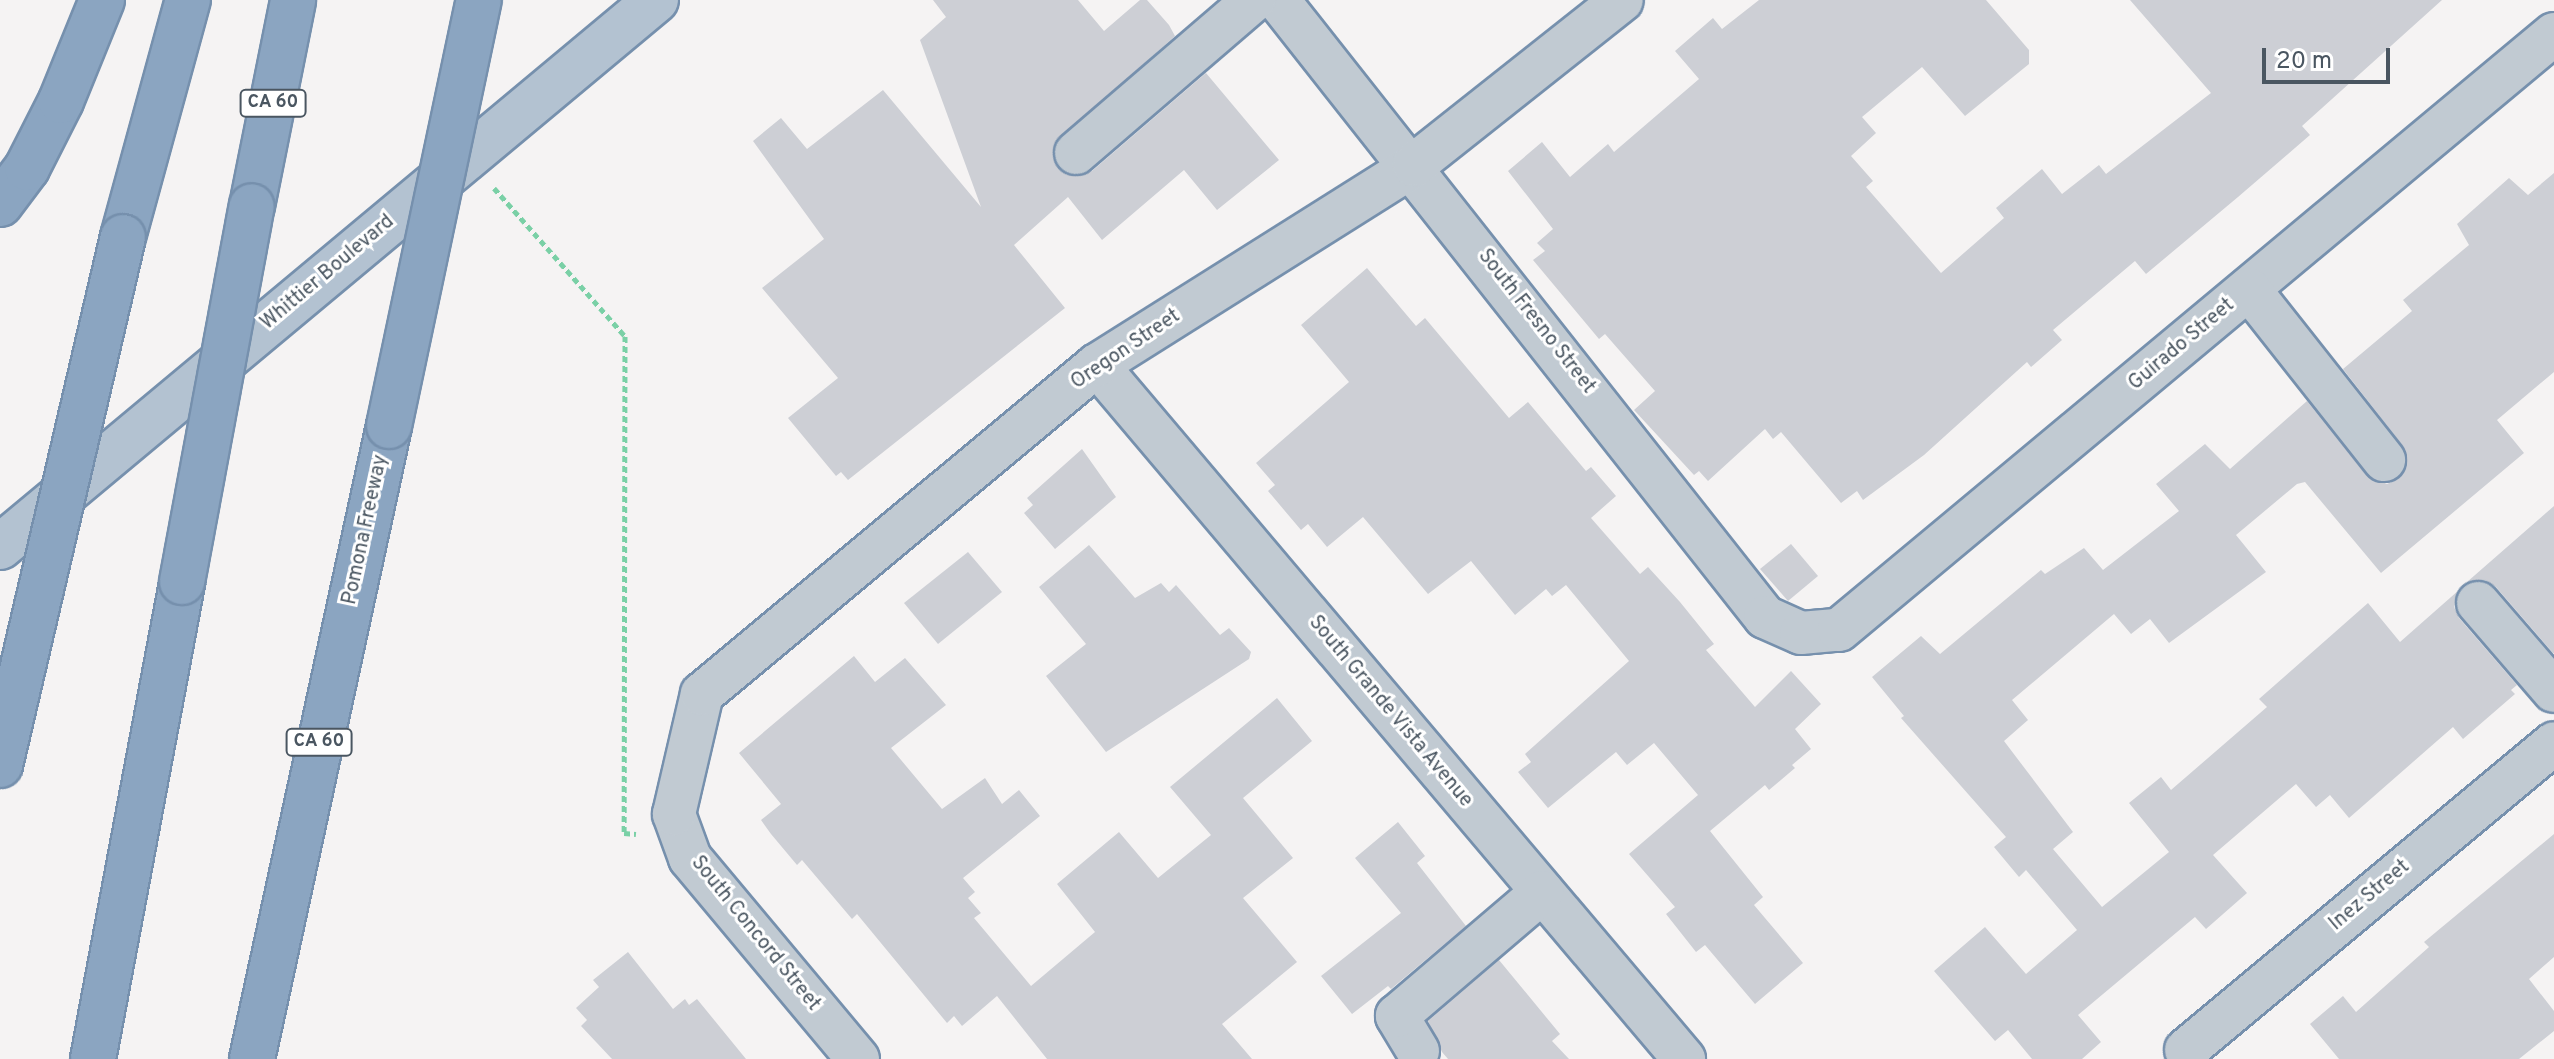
<!DOCTYPE html>
<html>
<head>
<meta charset="utf-8">
<style>
	body { margin:0 }
	#map { position:relative; width:2554px; height:1059px; overflow:hidden; background:#f5f3f3; font-family:Overpass,sans-serif }
	div>[style] { position:absolute }
	.building>* { inset:0; background:#cdcfd5 }
	.path>* { height:5px; margin-top:-2.5px; transform-origin:0; background:repeating-linear-gradient(90deg,#7ad0a6 0 6px,transparent 0 10px) }
	.roads { filter:drop-shadow(2px 0 #7690ad) drop-shadow(-2px 0 #7690ad) drop-shadow(0 2px #7690ad) drop-shadow(0 -2px #7690ad) }
	.minor>* { height:42px; margin:-21px; padding:0 21px; transform-origin:21px; border-radius:21px; background:#c1cad2 }
	.major>* { height:44px; margin:-22px; padding:0 22px; transform-origin:22px; border-radius:22px; background:#b3c2d1 }
	.highway>* { height:44px; margin:-22px; padding:0 22px; transform-origin:22px; border-radius:22px; background:#8ba5c1 }
	.bridges { filter:drop-shadow(2px 0 #7690ad) drop-shadow(-2px 0 #7690ad) drop-shadow(0 2px #7690ad) drop-shadow(0 -2px #7690ad) }
	.highway-bridge>* { height:44px; margin:-22px; padding:0 22px; transform-origin:22px; border-radius:22px; background:#8ba5c1 }
	span { translate:-50% -50%; white-space:nowrap; text-align:center; line-height:1.15; -webkit-text-stroke:6px #fff; paint-order:stroke }
	.shield-label span { padding:2px 6px; background:#fff; border:2px solid; border-radius:6px; -webkit-text-stroke-width:0 }
	.shield-label { font-size:18px; color:#4a5661; font-weight:700 }
	.street-label { font-size:20px; color:#4a5661 }
	.scale { position:absolute; left:2262px; top:48px; width:128px; height:36px; box-sizing:border-box; border:4px solid #4a5661; border-top:0; padding-left:10px; font-size:24px; line-height:28px; white-space:nowrap; color:#4a5661; -webkit-text-stroke:6px #fff; paint-order:stroke }
</style>
</head>
<body>
<div id="map">
	<div class="building">
		<div style="clip-path:polygon(933px 0,1078px 0,1104px 31px,1140px 0,1147px 0,1169px 25px,1175px 36px,1054px 144px,1053px 158px,1067px 175px,1092px 171px,1206px 73px,1279px 160px,1217px 210px,1184px 170px,1102px 240px,1068px 197px,1014px 245px,1065px 308px,848px 480px,841px 472px,836px 476px,788px 418px,838px 378px,762px 288px,824px 239px,753px 141px,781px 118px,807px 149px,883px 90px,981px 207px,920px 40px,946px 17px)"></div>
		<div style="clip-path:polygon(1759px 0,1986px 0,2029px 50px,2029px 64px,1965px 116px,1922px 67px,1862px 117px,1876px 133px,1851px 156px,1873px 181px,1866px 187px,1941px 273px,2004px 218px,1996px 208px,2042px 169px,2062px 194px,2099px 165px,2106px 174px,2211px 93px,2130px 0,2442px 0,2302px 126px,2310px 135px,2238px 197px,2146px 274px,2135px 261px,2053px 330px,2062px 340px,2031px 367px,2027px 362px,1924px 455px,1863px 500px,1857px 491px,1841px 503px,1781px 432px,1773px 439px,1765px 429px,1708px 481px,1699px 471px,1694px 475px,1634px 410px,1655px 391px,1605px 334px,1599px 339px,1533px 260px,1545px 251px,1537px 243px,1553px 229px,1508px 171px,1542px 142px,1570px 177px,1608px 144px,1614px 152px,1699px 79px,1675px 51px,1713px 18px,1722px 29px)"></div>
		<div style="clip-path:polygon(2554px 173px,2554px 372px,2497px 420px,2524px 453px,2381px 573px,2305px 482px,2297px 484px,2236px 535px,2266px 572px,2169px 643px,2150px 619px,2131px 634px,2114px 614px,2012px 700px,2028px 720px,2004px 741px,2073px 832px,2053px 849px,2102px 907px,2169px 852px,2129px 803px,2161px 777px,2171px 790px,2267px 707px,2259px 699px,2368px 603px,2400px 642px,2459px 590px,2454px 607px,2459px 618px,2517px 685px,2511px 690px,2515px 694px,2463px 739px,2453px 727px,2349px 818px,2330px 795px,2316px 807px,2296px 784px,2213px 855px,2247px 893px,2206px 929px,2195px 917px,2078px 1015px,2101px 1042px,2082px 1059px,2032px 1059px,2008px 1030px,1995px 1041px,1934px 971px,1985px 927px,2026px 974px,2077px 930px,2026px 870px,2019px 877px,1994px 847px,2006px 837px,1901px 718px,1904px 716px,1872px 677px,1921px 636px,1940px 654px,2041px 570px,2045px 574px,2084px 548px,2103px 570px,2179px 511px,2156px 484px,2205px 444px,2230px 469px,2307px 401px,2366px 475px,2387px 484px,2398px 479px,2406px 468px,2403px 446px,2343px 369px,2412px 311px,2403px 300px,2469px 245px,2457px 224px,2509px 178px,2528px 195px)"></div>
		<div style="clip-path:polygon(1367px 268px,1416px 326px,1425px 318px,1509px 418px,1528px 402px,1586px 471px,1591px 467px,1616px 496px,1591px 518px,1640px 574px,1648px 567px,1680px 602px,1714px 644px,1706px 650px,1755px 707px,1791px 671px,1821px 704px,1795px 729px,1811px 749px,1792px 765px,1795px 768px,1769px 790px,1765px 785px,1710px 831px,1763px 897px,1754px 905px,1803px 963px,1755px 1004px,1705px 945px,1696px 952px,1666px 914px,1675px 907px,1629px 854px,1698px 795px,1654px 743px,1627px 765px,1616px 752px,1548px 808px,1518px 772px,1531px 762px,1525px 754px,1629px 661px,1566px 585px,1552px 596px,1546px 589px,1515px 615px,1471px 561px,1428px 594px,1363px 517px,1327px 547px,1308px 524px,1301px 530px,1268px 491px,1275px 485px,1256px 463px,1349px 382px,1301px 325px)"></div>
		<div style="clip-path:polygon(1082px 449px,1116px 497px,1055px 549px,1024px 513px,1033px 505px,1027px 498px)"></div>
		<div style="clip-path:polygon(2554px 506px,2554px 653px,2553px 653px,2496px 587px,2485px 580px,2467px 582px)"></div>
		<div style="clip-path:polygon(1791px 544px,1818px 576px,1788px 601px,1760px 569px)"></div>
		<div style="clip-path:polygon(1089px 545px,1135px 598px,1161px 583px,1169px 592px,1176px 585px,1220px 635px,1229px 628px,1251px 652px,1249px 659px,1106px 752px,1046px 676px,1086px 644px,1039px 587px)"></div>
		<div style="clip-path:polygon(968px 552px,1002px 592px,938px 644px,904px 603px)"></div>
		<div style="clip-path:polygon(854px 656px,875px 682px,905px 658px,946px 705px,891px 748px,942px 809px,985px 778px,1002px 804px,1019px 790px,1040px 816px,963px 878px,975px 892px,968px 898px,981px 913px,974px 918px,1031px 986px,1095px 932px,1057px 884px,1119px 832px,1158px 878px,1211px 835px,1170px 787px,1277px 698px,1312px 741px,1243px 798px,1293px 858px,1243px 898px,1297px 962px,1222px 1024px,1252px 1059px,1047px 1059px,997px 996px,962px 1026px,954px 1016px,947px 1023px,857px 914px,852px 919px,802px 860px,797px 865px,771px 834px,761px 820px,781px 804px,739px 753px)"></div>
		<div style="clip-path:polygon(1398px 822px,1425px 856px,1417px 863px,1466px 926px,1391px 989px,1388px 986px,1352px 1014px,1321px 976px,1401px 913px,1355px 858px)"></div>
		<div style="clip-path:polygon(2554px 834px,2554px 957px,2529px 979px,2554px 1011px,2554px 1031px,2519px 1059px,2339px 1059px,2310px 1024px,2343px 996px,2356px 1012px,2429px 947px,2424px 942px)"></div>
		<div style="clip-path:polygon(628px 952px,673px 1009px,685px 999px,689px 1005px,697px 999px,746px 1059px,612px 1059px,581px 1026px,587px 1020px,576px 1008px,599px 987px,593px 980px)"></div>
		<div style="clip-path:polygon(1499px 960px,1560px 1034px,1552px 1041px,1569px 1059px,1448px 1059px,1442px 1052px,1428px 1021px)"></div>
	</div>
	<div class="path">
		<div style="left:494px;top:188px;width:198px;rotate:48.5deg"></div>
		<div style="left:625px;top:336px;width:497px;rotate:90.1deg"></div>
		<div style="left:624px;top:833px;width:12px;rotate:5deg"></div>
	</div>
	<div class="roads">
		<div class="minor">
			<div style="left:1278px;top:0;width:786px;rotate:51.72deg"></div>
			<div style="left:1765px;top:617px;width:39px;rotate:24deg"></div>
			<div style="left:1801px;top:633px;width:38px;rotate:-5deg"></div>
			<div style="left:1839px;top:630px;width:931px;rotate:-39.81deg"></div>
			<div style="left:1076px;top:153px;width:235px;rotate:-40.7deg"></div>
			<div style="left:2249px;top:289px;width:218px;rotate:51.7deg"></div>
			<div style="left:1097px;top:365px;width:909px;rotate:49.77deg"></div>
			<div style="left:2478px;top:603px;width:116px;rotate:49.2deg"></div>
			<div style="left:2186px;top:1050px;width:479px;rotate:-39.8deg"></div>
			<div style="left:1418px;top:1051px;width:41px;rotate:-121deg"></div>
			<div style="left:1397px;top:1016px;width:191px;rotate:-40.5deg"></div>
			<div style="left:858px;top:1059px;width:262px;rotate:-129.9deg"></div>
			<div style="left:690px;top:858px;width:47px;rotate:-110deg"></div>
			<div style="left:674px;top:814px;width:123px;rotate:-76.9deg"></div>
			<div style="left:702px;top:694px;width:514px;rotate:-39.79deg"></div>
			<div style="left:1097px;top:365px;width:375px;rotate:-32.2deg"></div>
			<div style="left:1414px;top:165px;width:265px;rotate:-38.4deg"></div>
		</div>
		<div class="major">
			<div style="left:0;top:547px;width:854px;rotate:-39.82deg"></div>
		</div>
		<div class="highway">
			<div style="left:0;top:204px;width:45px;rotate:-53.1deg"></div>
			<div style="left:27px;top:168px;width:75px;rotate:-63.1deg"></div>
			<div style="left:61px;top:101px;width:109px;rotate:-67.9deg"></div>
			<div style="left:252px;top:206px;width:210px;rotate:-78.7deg"></div>
			<div style="left:123px;top:237px;width:246px;rotate:-74.7deg"></div>
			<div style="left:93px;top:1059px;width:485px;rotate:-79.4deg"></div>
			<div style="left:252px;top:1059px;width:648px;rotate:-77.79deg"></div>
		</div>
	</div>
	<div class="bridges">
		<div class="highway-bridge">
			<div style="left:389px;top:426px;width:435px;rotate:-78.1deg"></div>
			<div style="left:182px;top:582px;width:382px;rotate:-79.5deg"></div>
			<div style="left:0;top:765px;width:542px;rotate:-76.89deg"></div>
		</div>
	</div>
	<div class="shield-label">
		<span style="left:273px;top:103px">CA 60</span>
		<span style="left:319px;top:742px">CA 60</span>
	</div>
	<div class="street-label">
		<span style="left:328px;top:273px;rotate:-40deg">Whittier Boulevard</span>
		<span style="left:1536px;top:322px;rotate:52deg">South Fresno Street</span>
		<span style="left:2182px;top:345px;rotate:-40deg">Guirado Street</span>
		<span style="left:1126px;top:350px;rotate:-34deg">Oregon Street</span>
		<span style="left:366px;top:530px;rotate:-78deg">Pomona Freeway</span>
		<span style="left:1390px;top:712px;rotate:50deg">South Grande Vista Avenue</span>
		<span style="left:2370px;top:896px;rotate:-40deg">Inez Street</span>
		<span style="left:755px;top:934px;rotate:51deg">South Concord Street</span>
	</div>
	<div class="scale">20 m</div>
</div>
</body>
</html>
